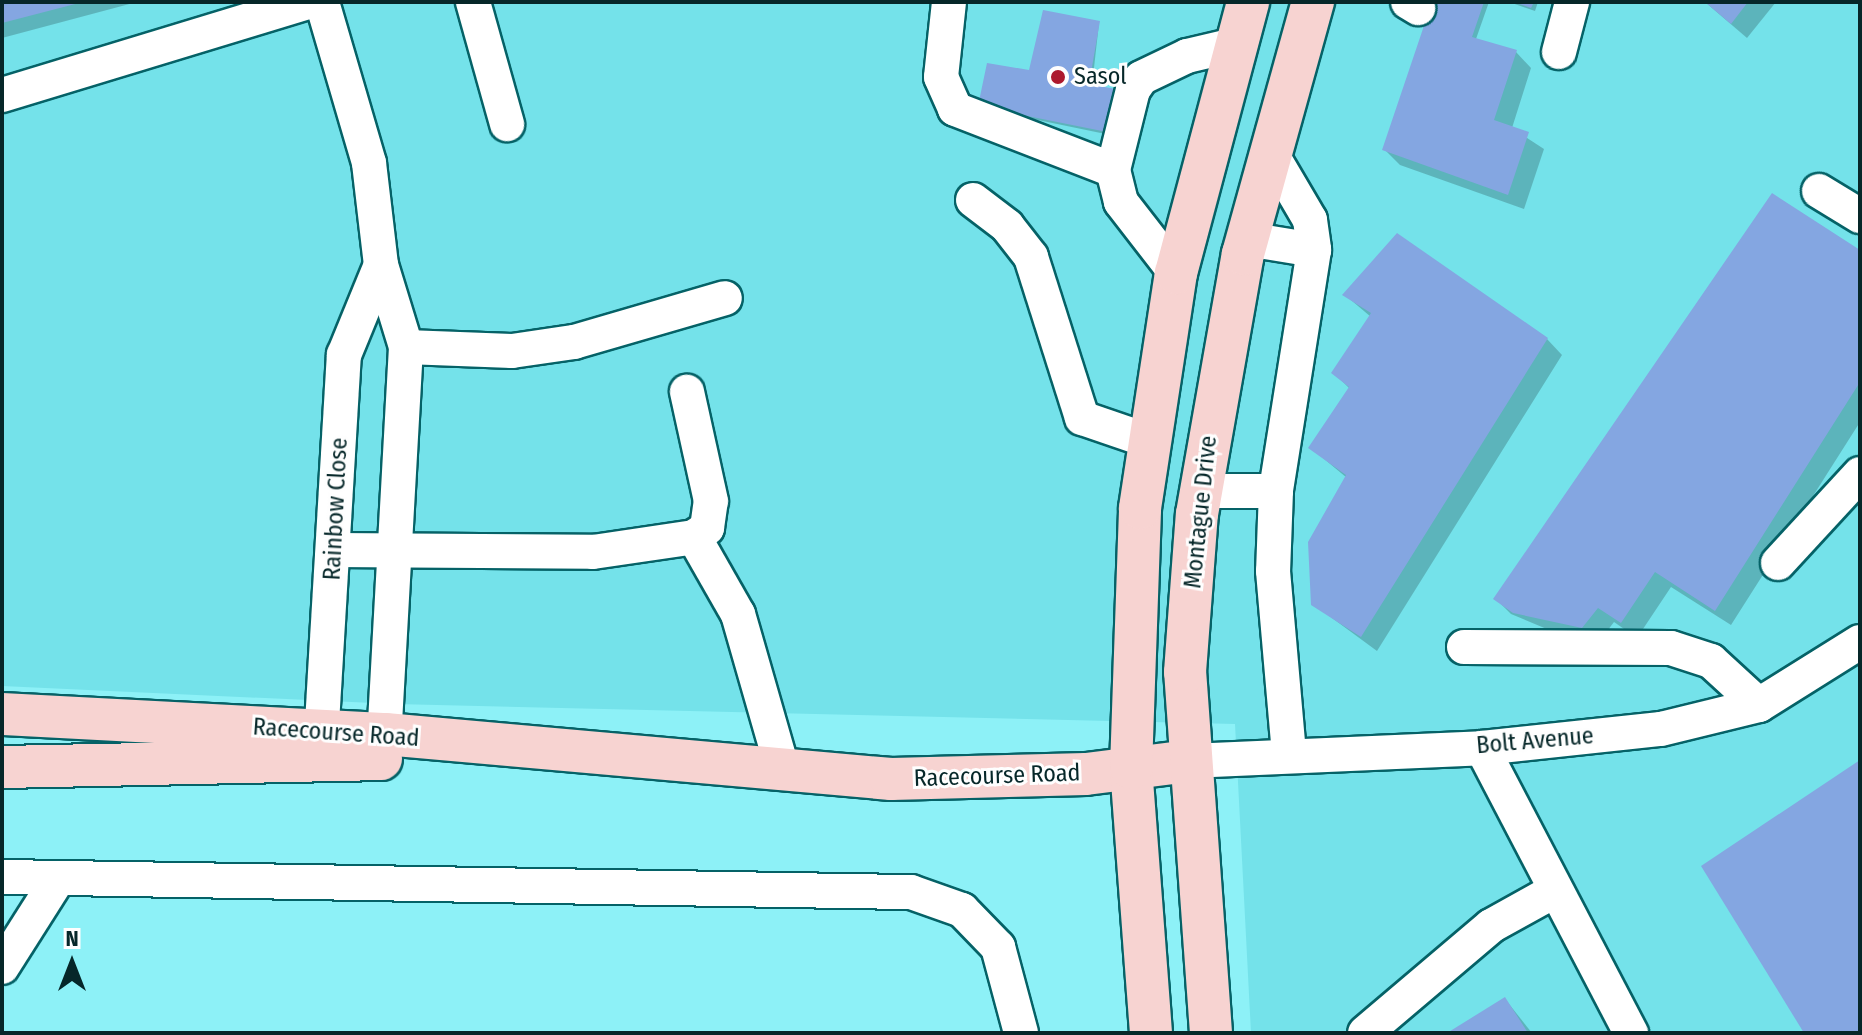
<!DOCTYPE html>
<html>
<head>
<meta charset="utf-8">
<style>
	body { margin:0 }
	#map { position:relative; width:1862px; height:1035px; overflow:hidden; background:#8df1f7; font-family:"Fira Sans Condensed",sans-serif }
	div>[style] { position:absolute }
	.built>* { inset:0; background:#74e2ea }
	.shadow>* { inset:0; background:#0003 }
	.building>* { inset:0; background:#84a6e1 }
	.roads { filter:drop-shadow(2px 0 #056267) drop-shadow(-2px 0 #056267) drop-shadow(0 2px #056267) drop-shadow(0 -2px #056267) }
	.minor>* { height:34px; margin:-17px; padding:0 17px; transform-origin:17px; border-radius:17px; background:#fff }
	.major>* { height:42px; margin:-21px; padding:0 21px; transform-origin:21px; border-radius:21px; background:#f7d3d1 }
	.dots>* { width:22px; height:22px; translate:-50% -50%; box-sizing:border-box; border:4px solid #fefefe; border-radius:50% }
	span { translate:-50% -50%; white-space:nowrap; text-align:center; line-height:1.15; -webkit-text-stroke:6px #fefefe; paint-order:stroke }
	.poi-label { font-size:24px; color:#062729 }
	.left { translate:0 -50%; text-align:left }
	.street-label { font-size:24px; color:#062729 }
	.frame { position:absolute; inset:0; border:4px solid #062729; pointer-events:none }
	.north { position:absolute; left:32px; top:923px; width:80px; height:80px; -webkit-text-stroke:6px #fefefe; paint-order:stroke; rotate:0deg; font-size:22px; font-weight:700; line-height:32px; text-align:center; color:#062729 }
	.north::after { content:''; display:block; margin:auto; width:28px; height:36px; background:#062729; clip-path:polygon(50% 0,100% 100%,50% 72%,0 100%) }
</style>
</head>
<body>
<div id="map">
	<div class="built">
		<div style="clip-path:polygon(2px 2px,1860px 2px,1860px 1033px,1251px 1033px,1235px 724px,395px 704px,2px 686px)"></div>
	</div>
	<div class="shadow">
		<div style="clip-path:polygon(2px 2px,137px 2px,2px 38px)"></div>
		<div style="clip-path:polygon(1434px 2px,1489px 2px,1476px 39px,1516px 52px,1531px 68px,1512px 128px,1544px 149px,1524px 209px,1400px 165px,1385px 150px)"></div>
		<div style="clip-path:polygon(1509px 2px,1538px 2px,1535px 11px)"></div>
		<div style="clip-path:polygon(1705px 2px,1776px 2px,1747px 38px)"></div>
		<div style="clip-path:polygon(1099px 23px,1092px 86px,1120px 137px,984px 109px)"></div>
		<div style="clip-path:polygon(1860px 252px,1860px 422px,1731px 625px,1671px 587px,1637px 638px,1614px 622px,1598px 643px,1578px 642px,1511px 614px,1496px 599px)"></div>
		<div style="clip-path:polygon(1345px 295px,1547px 339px,1562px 355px,1377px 651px,1313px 604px,1347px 478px,1311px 448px,1350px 389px,1333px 372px,1371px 317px)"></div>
		<div style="clip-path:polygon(1505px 999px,1532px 1033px,1451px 1033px)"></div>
	</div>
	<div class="building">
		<div style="clip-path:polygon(2px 2px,78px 2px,79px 3px,2px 23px)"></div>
		<div style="clip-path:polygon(1432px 2px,1484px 2px,1472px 37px,1517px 50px,1494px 120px,1529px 132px,1508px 195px,1382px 150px)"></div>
		<div style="clip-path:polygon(1514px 2px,1534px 2px,1531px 8px)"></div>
		<div style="clip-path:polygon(1705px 2px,1748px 2px,1731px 24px)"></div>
		<div style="clip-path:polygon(1043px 10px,1100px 21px,1089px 84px,1126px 91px,1117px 134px,978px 106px,987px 63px,1029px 70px)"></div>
		<div style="clip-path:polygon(1772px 193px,1860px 250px,1860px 382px,1715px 611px,1655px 572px,1621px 623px,1598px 608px,1582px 628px,1513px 613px,1493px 599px)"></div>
		<div style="clip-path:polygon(1397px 233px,1548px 338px,1361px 637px,1311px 605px,1308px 542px,1346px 475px,1308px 448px,1349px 387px,1331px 373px,1371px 313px,1342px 295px)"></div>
		<div style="clip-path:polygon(1860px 760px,1860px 1033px,1804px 1033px,1701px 866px)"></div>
		<div style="clip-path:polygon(1505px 997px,1528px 1033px,1447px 1033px)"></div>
	</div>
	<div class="roads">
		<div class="minor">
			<div style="left:322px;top:2px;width:168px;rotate:73.7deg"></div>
			<div style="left:369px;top:163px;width:103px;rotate:83.3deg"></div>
			<div style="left:381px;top:265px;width:86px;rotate:73deg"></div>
			<div style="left:406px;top:347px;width:412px;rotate:93.2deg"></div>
			<div style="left:473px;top:2px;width:127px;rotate:74.4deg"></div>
			<div style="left:949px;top:2px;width:75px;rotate:96.1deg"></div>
			<div style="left:941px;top:77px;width:35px;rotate:66deg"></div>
			<div style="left:955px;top:109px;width:169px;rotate:21.1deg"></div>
			<div style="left:1408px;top:2px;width:12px;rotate:31deg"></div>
			<div style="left:1559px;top:52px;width:52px;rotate:-75.4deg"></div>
			<div style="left:2px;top:95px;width:321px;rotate:-16.9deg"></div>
			<div style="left:1269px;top:150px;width:81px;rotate:59.6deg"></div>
			<div style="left:1310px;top:220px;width:30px;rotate:82deg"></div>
			<div style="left:1314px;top:250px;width:244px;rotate:99deg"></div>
			<div style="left:1276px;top:491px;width:80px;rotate:92.1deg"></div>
			<div style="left:1273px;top:571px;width:184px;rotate:85deg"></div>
			<div style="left:1819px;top:191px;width:48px;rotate:31.4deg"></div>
			<div style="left:973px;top:200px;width:43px;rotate:37.4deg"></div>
			<div style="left:1007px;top:226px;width:39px;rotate:52deg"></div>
			<div style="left:1031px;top:257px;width:169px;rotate:72.4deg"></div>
			<div style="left:1082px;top:418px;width:71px;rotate:18.9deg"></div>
			<div style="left:1247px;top:239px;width:68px;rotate:9.3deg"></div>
			<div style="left:1176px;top:273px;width:90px;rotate:-127.8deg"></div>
			<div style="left:1121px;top:202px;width:33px;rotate:-104deg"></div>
			<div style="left:1113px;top:170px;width:82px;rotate:-76deg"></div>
			<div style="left:1133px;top:90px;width:14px;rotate:-56deg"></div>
			<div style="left:1141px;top:78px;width:51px;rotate:-25.6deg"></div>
			<div style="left:1187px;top:56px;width:48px;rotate:-13.2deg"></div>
			<div style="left:406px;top:347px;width:106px;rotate:2.2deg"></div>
			<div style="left:512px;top:351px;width:63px;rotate:-8.3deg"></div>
			<div style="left:574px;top:342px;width:157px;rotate:-16.2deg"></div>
			<div style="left:1200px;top:491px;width:76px"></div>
			<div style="left:694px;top:537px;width:89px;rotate:60.3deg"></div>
			<div style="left:738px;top:614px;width:163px;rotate:74deg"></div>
			<div style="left:333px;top:550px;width:260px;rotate:0.4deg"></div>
			<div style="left:593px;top:552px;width:102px;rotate:-8.4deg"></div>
			<div style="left:694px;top:537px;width:16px;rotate:-35deg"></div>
			<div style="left:707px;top:528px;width:27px;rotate:-82deg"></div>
			<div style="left:711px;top:501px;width:112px;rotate:-102.4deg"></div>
			<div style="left:1778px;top:563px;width:121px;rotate:-47.3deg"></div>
			<div style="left:1464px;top:647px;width:207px;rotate:0.3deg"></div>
			<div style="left:1671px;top:648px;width:42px;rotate:18deg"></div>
			<div style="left:1711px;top:661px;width:65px;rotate:42.5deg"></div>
			<div style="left:1482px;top:748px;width:322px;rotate:62.4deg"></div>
			<div style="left:320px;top:757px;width:403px;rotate:-86.6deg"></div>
			<div style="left:344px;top:355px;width:97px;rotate:-67.7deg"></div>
			<div style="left:1189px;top:761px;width:293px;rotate:-2.5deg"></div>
			<div style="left:1482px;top:748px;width:180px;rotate:-6.1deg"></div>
			<div style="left:1661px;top:729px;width:101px;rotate:-13.8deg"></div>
			<div style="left:1759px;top:705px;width:119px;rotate:-32deg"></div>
			<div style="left:2px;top:877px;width:909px;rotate:0.95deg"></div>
			<div style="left:911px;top:892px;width:54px;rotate:19.4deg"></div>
			<div style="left:962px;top:910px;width:52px;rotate:45.8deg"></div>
			<div style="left:998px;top:947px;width:89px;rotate:75deg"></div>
			<div style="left:2px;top:967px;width:101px;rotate:-57.6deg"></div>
			<div style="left:1365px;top:1033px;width:165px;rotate:-40.3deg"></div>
			<div style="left:1491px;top:926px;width:74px;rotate:-29deg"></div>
		</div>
		<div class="major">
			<div style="left:2px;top:714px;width:384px;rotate:3deg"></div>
			<div style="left:385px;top:734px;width:508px;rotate:5.08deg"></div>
			<div style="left:891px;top:779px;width:195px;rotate:-1.5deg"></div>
			<div style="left:1086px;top:774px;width:104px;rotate:-7.2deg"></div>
			<div style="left:2px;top:767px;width:379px;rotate:-1.2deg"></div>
			<div style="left:1151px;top:1033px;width:266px;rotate:-94.3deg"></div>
			<div style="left:1131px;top:768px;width:260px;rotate:-88deg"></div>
			<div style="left:1140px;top:508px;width:238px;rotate:-81.3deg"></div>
			<div style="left:1176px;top:273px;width:280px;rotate:-75.1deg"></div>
			<div style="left:1211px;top:1033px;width:362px;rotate:-94.1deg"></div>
			<div style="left:1185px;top:672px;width:158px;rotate:-85.7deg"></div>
			<div style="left:1197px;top:514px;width:264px;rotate:-80deg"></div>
			<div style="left:1243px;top:254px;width:262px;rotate:-74.5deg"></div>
		</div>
	</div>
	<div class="dots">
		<div style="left:1058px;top:77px;background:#ad192e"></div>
	</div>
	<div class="poi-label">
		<span class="left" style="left:1074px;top:77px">Sasol</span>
	</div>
	<div class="street-label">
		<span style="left:336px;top:509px;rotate:-87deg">Rainbow Close</span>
		<span style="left:1201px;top:512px;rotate:-84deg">Montague Drive</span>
		<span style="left:336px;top:733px;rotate:4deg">Racecourse Road</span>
		<span style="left:1535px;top:741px;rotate:-5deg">Bolt Avenue</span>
		<span style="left:997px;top:776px;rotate:-2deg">Racecourse Road</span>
	</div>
	<div class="frame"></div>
	<div class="north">N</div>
</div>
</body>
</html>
